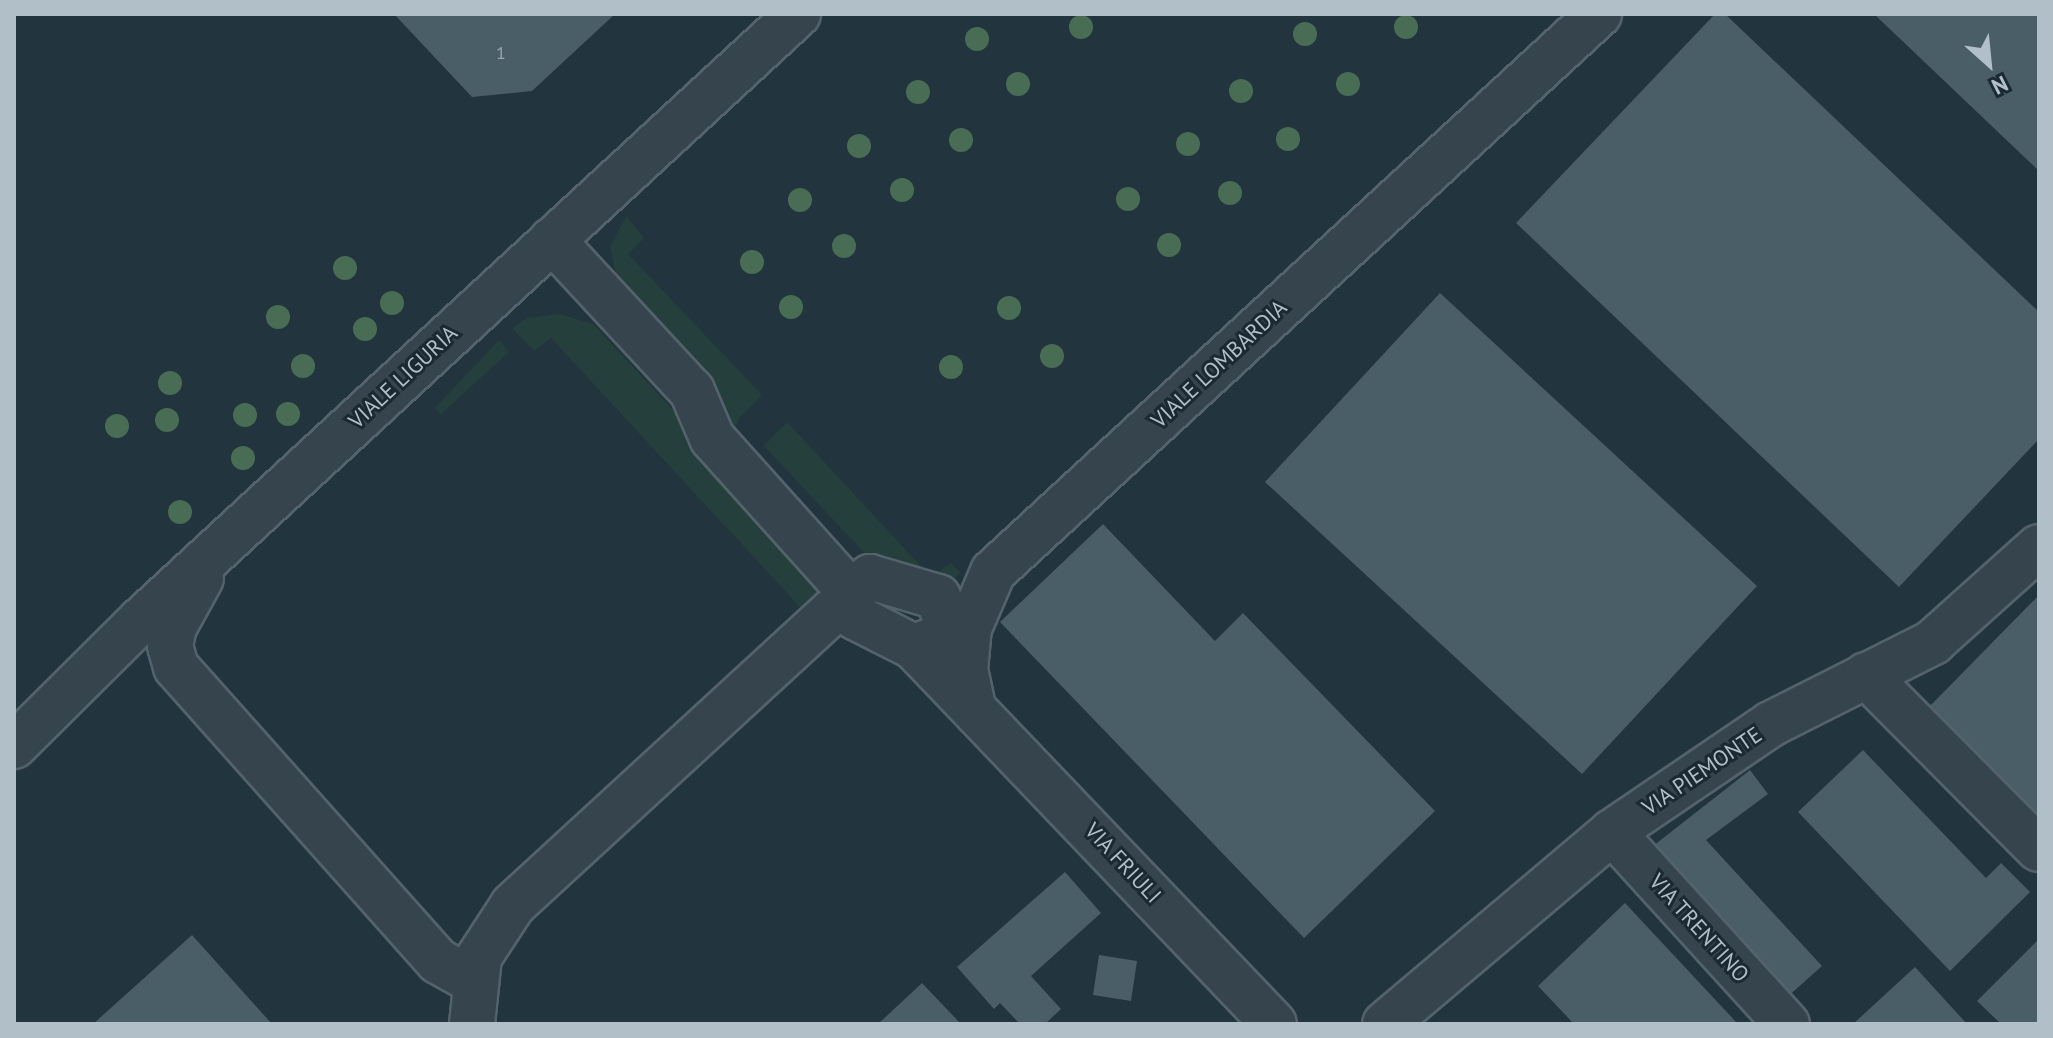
<!DOCTYPE html>
<html>
<head>
<meta charset="utf-8">
<style>
	body { margin:0 }
	#map { position:relative; width:2053px; height:1038px; overflow:hidden; background:#22343d; font-family:"PT Sans",sans-serif }
	div>[style] { position:absolute }
	.green>* { inset:0; background:#25403c }
	.building>* { inset:0; background:#4a5e68 }
	.roads { filter:drop-shadow(2px 0 #54626b) drop-shadow(-2px 0 #54626b) drop-shadow(0 2px #54626b) drop-shadow(0 -2px #54626b) }
	.minor>* { height:44px; margin:-22px; padding:0 22px; transform-origin:22px; border-radius:22px; background:#36454d }
	.trees>* { width:24px; height:24px; margin:-12px; border-radius:50%; background:#486d54 }
	span { translate:-50% -50%; white-space:nowrap; text-align:center; line-height:1.15; -webkit-text-stroke:6px #1b2a32; paint-order:stroke }
	.number-label { font-size:18px; color:#97a7b0 }
	.number-label span { -webkit-text-stroke-width:0 }
	.street-label { font-size:22px; color:#b1bfc8 }
	.frame { position:absolute; inset:0; border:16px solid #b1bfc8; pointer-events:none }
	.north { position:absolute; left:1949px; top:24px; width:80px; height:80px; -webkit-text-stroke:6px #1b2a32; paint-order:stroke; rotate:153deg; font-size:22px; font-weight:700; line-height:32px; text-align:center; color:#b1bfc8 }
	.north::after { content:''; display:block; margin:auto; width:28px; height:36px; background:#b1bfc8; clip-path:polygon(50% 0,100% 100%,50% 72%,0 100%) }
</style>
</head>
<body>
<div id="map">
	<div class="green">
		<div style="clip-path:polygon(626px 216px,644px 238px,628px 254px,762px 395px,740px 417px,735px 428px,738px 443px,615px 270px,610px 247px)"></div>
		<div style="clip-path:polygon(560px 314px,593px 324px,831px 580px,800px 607px,551px 338px,534px 351px,512px 328px,527px 318px)"></div>
		<div style="clip-path:polygon(499px 340px,509px 352px,441px 414px,435px 408px)"></div>
		<div style="clip-path:polygon(787px 422px,931px 577px,951px 563px,961px 573px,948px 582px,875px 564px,764px 446px)"></div>
	</div>
	<div class="building">
		<div style="clip-path:polygon(394px 14px,615px 14px,532px 91px,472px 97px)"></div>
		<div style="clip-path:polygon(1715px 14px,1725px 14px,2039px 312px,2039px 439px,1899px 587px,1516px 223px)"></div>
		<div style="clip-path:polygon(1874px 14px,2039px 14px,2039px 171px)"></div>
		<div style="clip-path:polygon(1440px 293px,1757px 586px,1582px 774px,1265px 482px)"></div>
		<div style="clip-path:polygon(1103px 524px,1215px 641px,1243px 613px,1435px 811px,1304px 938px,1000px 622px)"></div>
		<div style="clip-path:polygon(2039px 595px,2039px 815px,1930px 706px)"></div>
		<div style="clip-path:polygon(1863px 750px,1986px 878px,2001px 863px,2030px 892px,1950px 971px,1798px 812px)"></div>
		<div style="clip-path:polygon(1750px 770px,1768px 794px,1706px 840px,1822px 966px,1785px 999px,1648px 850px)"></div>
		<div style="clip-path:polygon(1065px 872px,1101px 913px,1031px 976px,1061px 1009px,1045px 1024px,1020px 1024px,1000px 1003px,994px 1009px,957px 967px)"></div>
		<div style="clip-path:polygon(1625px 903px,1738px 1024px,1574px 1024px,1538px 986px)"></div>
		<div style="clip-path:polygon(192px 935px,272px 1024px,93px 1024px)"></div>
		<div style="clip-path:polygon(2039px 939px,2039px 1024px,2001px 1024px,1977px 1001px)"></div>
		<div style="clip-path:polygon(1099px 955px,1137px 961px,1131px 1001px,1093px 995px)"></div>
		<div style="clip-path:polygon(1915px 967px,1967px 1024px,1853px 1024px)"></div>
		<div style="clip-path:polygon(922px 983px,961px 1024px,878px 1024px)"></div>
	</div>
	<div class="roads">
		<div class="minor">
			<div style="left:552px;top:240px;width:206px;rotate:47.2deg"></div>
			<div style="left:692px;top:391px;width:51px;rotate:66.9deg"></div>
			<div style="left:712px;top:438px;width:208px;rotate:48.1deg"></div>
			<div style="left:870px;top:577px;width:71px;rotate:16.4deg"></div>
			<div style="left:938px;top:597px;width:28px;rotate:71deg"></div>
			<div style="left:947px;top:623px;width:17px;rotate:118deg"></div>
			<div style="left:939px;top:638px;width:27px;rotate:160deg"></div>
			<div style="left:914px;top:647px;width:66px;rotate:-153deg"></div>
			<div style="left:855px;top:617px;width:24px;rotate:-99deg"></div>
			<div style="left:851px;top:593px;width:25px;rotate:-40deg"></div>
			<div style="left:201px;top:578px;width:56px;rotate:118.9deg"></div>
			<div style="left:174px;top:627px;width:19px;rotate:102deg"></div>
			<div style="left:170px;top:646px;width:22px;rotate:74deg"></div>
			<div style="left:176px;top:667px;width:394px;rotate:48.3deg"></div>
			<div style="left:438px;top:961px;width:43px;rotate:29.6deg"></div>
			<div style="left:914px;top:647px;width:521px;rotate:46.32deg"></div>
			<div style="left:1866px;top:675px;width:245px;rotate:45.2deg"></div>
			<div style="left:972px;top:702px;width:33px;rotate:-102deg"></div>
			<div style="left:965px;top:670px;width:42px;rotate:-84.6deg"></div>
			<div style="left:969px;top:628px;width:61px;rotate:-66.8deg"></div>
			<div style="left:993px;top:572px;width:824px;rotate:-42.64deg"></div>
			<div style="left:14px;top:746px;width:179px;rotate:-44.8deg"></div>
			<div style="left:141px;top:620px;width:894px;rotate:-42.69deg"></div>
			<div style="left:1612px;top:832px;width:260px;rotate:47.7deg"></div>
			<div style="left:472px;top:1024px;width:67px;rotate:-84deg"></div>
			<div style="left:479px;top:957px;width:62px;rotate:-56.8deg"></div>
			<div style="left:513px;top:905px;width:433px;rotate:-42.6deg"></div>
			<div style="left:832px;top:612px;width:19px;rotate:-21deg"></div>
			<div style="left:1385px;top:1024px;width:297px;rotate:-40.2deg"></div>
			<div style="left:1612px;top:832px;width:192px;rotate:-34.2deg"></div>
			<div style="left:1771px;top:724px;width:182px;rotate:-26.8deg"></div>
			<div style="left:1933px;top:642px;width:142px;rotate:-41.9deg"></div>
		</div>
	</div>
	<div class="trees">
		<div style="left:1081px;top:27px"></div>
		<div style="left:1406px;top:27px"></div>
		<div style="left:1305px;top:34px"></div>
		<div style="left:977px;top:39px"></div>
		<div style="left:1018px;top:84px"></div>
		<div style="left:1348px;top:84px"></div>
		<div style="left:1241px;top:91px"></div>
		<div style="left:918px;top:92px"></div>
		<div style="left:1288px;top:139px"></div>
		<div style="left:961px;top:140px"></div>
		<div style="left:1188px;top:144px"></div>
		<div style="left:859px;top:146px"></div>
		<div style="left:902px;top:190px"></div>
		<div style="left:1230px;top:193px"></div>
		<div style="left:1128px;top:199px"></div>
		<div style="left:800px;top:200px"></div>
		<div style="left:1169px;top:245px"></div>
		<div style="left:844px;top:246px"></div>
		<div style="left:752px;top:262px"></div>
		<div style="left:345px;top:268px"></div>
		<div style="left:392px;top:303px"></div>
		<div style="left:791px;top:307px"></div>
		<div style="left:1009px;top:308px"></div>
		<div style="left:278px;top:317px"></div>
		<div style="left:365px;top:329px"></div>
		<div style="left:1052px;top:356px"></div>
		<div style="left:303px;top:366px"></div>
		<div style="left:951px;top:367px"></div>
		<div style="left:170px;top:383px"></div>
		<div style="left:288px;top:414px"></div>
		<div style="left:245px;top:415px"></div>
		<div style="left:167px;top:420px"></div>
		<div style="left:117px;top:426px"></div>
		<div style="left:243px;top:458px"></div>
		<div style="left:180px;top:512px"></div>
	</div>
	<div class="number-label">
		<span style="left:501px;top:53px">1</span>
	</div>
	<div class="street-label">
		<span style="left:1219px;top:364px;rotate:-43deg">VIALE LOMBARDIA</span>
		<span style="left:403px;top:377px;rotate:-43deg">VIALE LIGURIA</span>
		<span style="left:1702px;top:771px;rotate:-34deg">VIA PIEMONTE</span>
		<span style="left:1123px;top:863px;rotate:47deg">VIA FRIULI</span>
		<span style="left:1699px;top:928px;rotate:48deg">VIA TRENTINO</span>
	</div>
	<div class="frame"></div>
	<div class="north">N</div>
</div>
</body>
</html>
